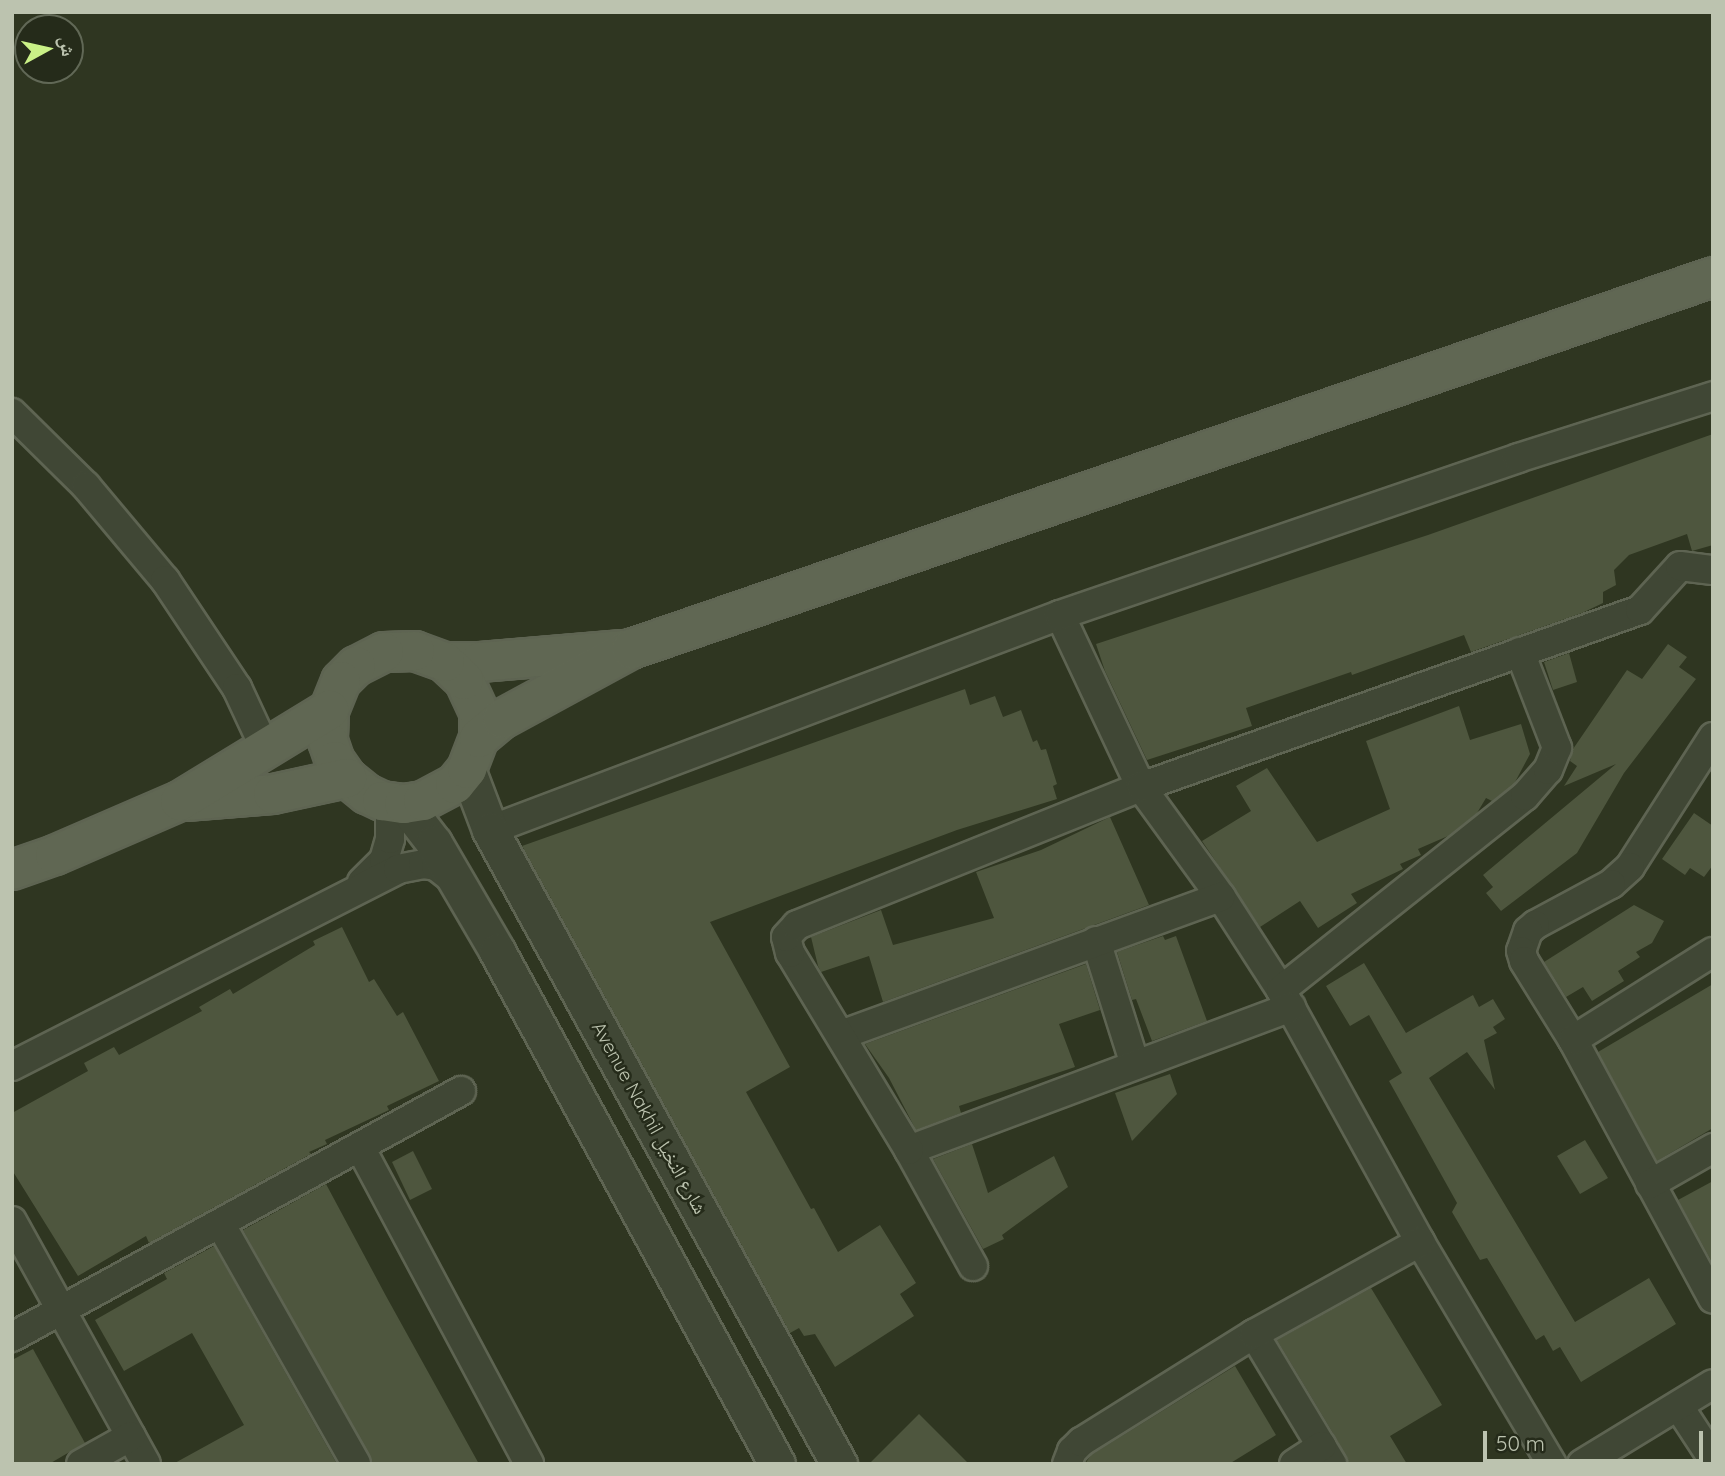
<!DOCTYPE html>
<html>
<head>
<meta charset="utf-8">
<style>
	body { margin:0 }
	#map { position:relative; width:1725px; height:1476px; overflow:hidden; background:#2f3621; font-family:Quicksand,"Noto Naskh Arabic",sans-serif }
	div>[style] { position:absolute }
	.building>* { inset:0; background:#4e563e }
	.roads { filter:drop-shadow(2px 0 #5e6452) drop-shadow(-2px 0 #5e6452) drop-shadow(0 2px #5e6452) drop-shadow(0 -2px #5e6452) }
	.minor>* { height:28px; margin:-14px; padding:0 14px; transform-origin:14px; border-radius:14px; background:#404735 }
	.tertiary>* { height:35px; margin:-17.5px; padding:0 17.5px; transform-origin:17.5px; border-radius:17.5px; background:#404735 }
	.primary>* { height:38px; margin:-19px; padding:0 19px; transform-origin:19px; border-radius:19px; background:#606753 }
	span { translate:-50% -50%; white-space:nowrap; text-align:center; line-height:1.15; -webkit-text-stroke:5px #252b1a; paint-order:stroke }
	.street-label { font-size:19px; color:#bcc3af }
	.frame { position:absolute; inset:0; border:14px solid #bcc3af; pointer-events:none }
	.north { position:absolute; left:14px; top:14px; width:70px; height:70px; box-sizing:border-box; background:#252b1a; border:2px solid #616856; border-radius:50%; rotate:82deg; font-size:19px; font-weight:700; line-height:28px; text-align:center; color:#bcc3af }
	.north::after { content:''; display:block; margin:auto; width:24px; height:32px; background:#caf187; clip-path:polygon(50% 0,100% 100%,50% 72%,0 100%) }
	.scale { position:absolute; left:1483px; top:1431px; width:220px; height:32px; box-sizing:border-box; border:4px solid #bcc3af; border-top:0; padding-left:9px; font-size:21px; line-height:24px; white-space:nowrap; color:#bcc3af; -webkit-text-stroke:5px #252b1a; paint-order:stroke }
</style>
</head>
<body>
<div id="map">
	<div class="building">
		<div style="clip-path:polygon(1713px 434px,1713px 545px,1692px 551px,1687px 534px,1629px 555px,1614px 570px,1616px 585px,1603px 592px,1603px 603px,1582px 613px,1471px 652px,1464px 635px,1352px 675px,1351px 672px,1246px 708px,1252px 726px,1147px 760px,1105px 671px,1096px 644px,1428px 535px)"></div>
		<div style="clip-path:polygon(1668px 644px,1687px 657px,1679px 667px,1696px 679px,1624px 773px,1577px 853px,1501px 911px,1486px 893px,1493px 887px,1483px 875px,1616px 764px,1564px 786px,1577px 766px,1570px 761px,1573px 749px,1627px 670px,1642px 679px)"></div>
		<div style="clip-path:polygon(1569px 653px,1577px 682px,1553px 690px,1544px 662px)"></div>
		<div style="clip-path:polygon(965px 689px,970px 705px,995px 696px,1003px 717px,1021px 710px,1033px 742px,1037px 740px,1041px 750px,1046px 749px,1057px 784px,1053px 786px,1057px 799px,957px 830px,710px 922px,790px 1067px,746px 1092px,811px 1209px,814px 1208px,838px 1252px,880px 1225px,916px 1283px,900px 1294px,914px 1316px,835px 1367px,815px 1334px,804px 1336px,799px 1328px,790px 1333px,522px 846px)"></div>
		<div style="clip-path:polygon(1459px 706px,1470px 740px,1521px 724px,1530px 754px,1514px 784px,1492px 801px,1486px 798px,1477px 813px,1448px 836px,1418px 849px,1421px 855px,1400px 864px,1403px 869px,1351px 894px,1357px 903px,1318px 928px,1300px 901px,1260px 927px,1202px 841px,1251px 811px,1236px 786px,1267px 768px,1317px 842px,1390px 809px,1366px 741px)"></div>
		<div style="clip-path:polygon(1694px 813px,1713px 826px,1713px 865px,1704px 877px,1690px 868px,1685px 875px,1662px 859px)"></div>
		<div style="clip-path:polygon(1110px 817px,1149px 905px,883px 1002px,869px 956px,821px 972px,818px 966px,811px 937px,881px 910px,893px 945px,994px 918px,976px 872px,1041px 850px)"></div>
		<div style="clip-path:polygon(1634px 905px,1664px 921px,1652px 943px,1636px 952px,1640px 957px,1618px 971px,1624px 981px,1592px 1001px,1583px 987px,1566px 997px,1544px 962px)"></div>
		<div style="clip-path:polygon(342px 927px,369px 982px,374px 979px,397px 1016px,403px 1012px,439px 1081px,387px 1106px,389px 1110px,325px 1140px,327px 1144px,309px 1152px,311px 1154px,149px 1243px,146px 1236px,78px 1276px,12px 1170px,12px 1113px,88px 1071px,84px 1063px,114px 1047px,119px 1055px,202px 1011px,199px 1007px,230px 989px,233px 994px,315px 945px,313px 941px)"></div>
		<div style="clip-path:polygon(1163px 936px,1165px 940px,1176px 936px,1207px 1021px,1152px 1041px,1136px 999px,1132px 1000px,1117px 952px)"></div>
		<div style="clip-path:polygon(1364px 963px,1406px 1033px,1473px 995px,1479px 1007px,1493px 999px,1505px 1019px,1493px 1027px,1497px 1033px,1484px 1040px,1495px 1090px,1467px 1052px,1429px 1078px,1575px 1322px,1649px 1278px,1676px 1324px,1581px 1382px,1560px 1347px,1553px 1351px,1544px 1335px,1536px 1340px,1487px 1258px,1480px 1260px,1452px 1212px,1457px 1203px,1389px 1081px,1402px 1073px,1369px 1015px,1350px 1026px,1326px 986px)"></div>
		<div style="clip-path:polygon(1086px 964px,1100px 1010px,1059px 1024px,1075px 1067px,959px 1106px,961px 1113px,916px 1130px,889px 1078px,865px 1044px)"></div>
		<div style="clip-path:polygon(1713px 984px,1713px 1128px,1657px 1161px,1598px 1052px)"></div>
		<div style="clip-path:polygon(1170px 1074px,1177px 1094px,1132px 1141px,1115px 1093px)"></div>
		<div style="clip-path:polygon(1585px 1140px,1608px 1178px,1580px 1194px,1557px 1156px)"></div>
		<div style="clip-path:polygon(972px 1144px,988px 1193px,1054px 1156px,1068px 1187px,1002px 1235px,1004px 1239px,983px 1249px,933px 1159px)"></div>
		<div style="clip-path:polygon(413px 1151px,432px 1189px,410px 1200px,392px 1162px)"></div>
		<div style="clip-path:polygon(1713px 1181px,1713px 1264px,1678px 1200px)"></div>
		<div style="clip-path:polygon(326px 1184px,386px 1296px,479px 1464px,373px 1464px,243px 1230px)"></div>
		<div style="clip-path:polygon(214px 1246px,337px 1464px,173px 1464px,244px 1425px,192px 1333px,124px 1371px,95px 1320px,167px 1279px,164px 1273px)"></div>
		<div style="clip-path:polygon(1371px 1288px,1442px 1405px,1390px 1436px,1407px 1464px,1349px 1464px,1336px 1438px,1277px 1340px)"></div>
		<div style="clip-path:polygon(33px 1349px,85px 1443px,49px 1464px,12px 1464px,12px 1360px)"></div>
		<div style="clip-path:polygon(1235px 1366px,1276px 1435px,1229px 1464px,1085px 1464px,1091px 1455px)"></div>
		<div style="clip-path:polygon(919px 1414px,969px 1464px,869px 1464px)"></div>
	</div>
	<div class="roads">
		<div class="minor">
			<div style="left:12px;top:413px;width:104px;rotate:44.6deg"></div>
			<div style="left:86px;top:486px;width:123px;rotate:50deg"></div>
			<div style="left:165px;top:580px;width:130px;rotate:56.3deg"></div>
			<div style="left:237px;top:688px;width:66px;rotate:65deg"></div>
			<div style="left:1060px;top:615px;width:190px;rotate:64.8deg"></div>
			<div style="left:1141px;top:787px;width:136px;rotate:54deg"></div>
			<div style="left:1221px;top:897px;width:111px;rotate:57.2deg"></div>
			<div style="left:1281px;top:990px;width:288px;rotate:61.1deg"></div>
			<div style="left:1420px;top:1242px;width:258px;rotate:59.3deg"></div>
			<div style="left:1713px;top:737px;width:154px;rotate:122.6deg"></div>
			<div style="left:1630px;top:867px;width:25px;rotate:138deg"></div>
			<div style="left:1611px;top:884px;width:86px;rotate:151.7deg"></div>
			<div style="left:1535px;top:925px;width:9px;rotate:139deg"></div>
			<div style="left:1528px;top:931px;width:21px;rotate:109deg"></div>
			<div style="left:1521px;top:951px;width:10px;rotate:73deg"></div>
			<div style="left:1524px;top:961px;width:93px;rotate:58.2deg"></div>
			<div style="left:1573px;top:1040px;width:294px;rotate:61.6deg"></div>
			<div style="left:490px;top:830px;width:609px;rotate:-20.67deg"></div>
			<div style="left:1060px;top:615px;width:484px;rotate:-18.9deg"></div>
			<div style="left:1518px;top:458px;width:205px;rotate:-17.6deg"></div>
			<div style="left:362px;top:882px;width:31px;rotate:-45deg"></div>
			<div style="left:384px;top:860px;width:22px;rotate:-74deg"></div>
			<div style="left:390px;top:839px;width:36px;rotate:-90deg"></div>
			<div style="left:1096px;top:941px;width:130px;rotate:72.5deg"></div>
			<div style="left:1281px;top:990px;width:312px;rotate:-38.5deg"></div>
			<div style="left:1525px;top:796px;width:35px;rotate:-49deg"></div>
			<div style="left:1548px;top:770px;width:24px;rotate:-68deg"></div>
			<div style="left:1557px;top:748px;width:103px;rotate:-111.1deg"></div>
			<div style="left:841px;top:1035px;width:404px;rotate:-20deg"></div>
			<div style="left:1573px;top:1040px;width:165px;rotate:-32.2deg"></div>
			<div style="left:12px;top:1066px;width:433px;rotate:-27deg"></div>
			<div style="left:398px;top:869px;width:25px;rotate:-11deg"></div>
			<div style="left:423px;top:864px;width:13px;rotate:9deg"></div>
			<div style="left:436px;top:866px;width:29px;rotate:38deg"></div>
			<div style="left:360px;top:1147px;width:359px;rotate:61.9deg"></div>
			<div style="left:909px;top:1150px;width:408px;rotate:-20.5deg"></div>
			<div style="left:1650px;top:1184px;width:73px;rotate:-29.7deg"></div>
			<div style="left:12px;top:1221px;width:277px;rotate:61.1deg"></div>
			<div style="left:221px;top:1225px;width:274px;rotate:60.5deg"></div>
			<div style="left:973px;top:1266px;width:132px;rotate:-118.9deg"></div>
			<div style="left:909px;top:1150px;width:230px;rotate:-121.1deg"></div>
			<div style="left:790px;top:953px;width:16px;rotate:-104deg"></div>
			<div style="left:786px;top:937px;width:16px;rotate:-47deg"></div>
			<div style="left:797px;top:925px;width:371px;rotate:-21.9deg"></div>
			<div style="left:1141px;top:787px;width:529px;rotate:-19.53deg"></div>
			<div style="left:1640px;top:610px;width:59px;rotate:-47.7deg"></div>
			<div style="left:1680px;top:566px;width:33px;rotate:7deg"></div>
			<div style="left:1254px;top:1334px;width:152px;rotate:59deg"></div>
			<div style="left:12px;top:1337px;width:512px;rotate:-28.72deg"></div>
			<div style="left:1679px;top:1407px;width:62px;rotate:56.8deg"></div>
			<div style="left:81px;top:1464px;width:57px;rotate:-29.2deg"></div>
			<div style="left:1067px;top:1464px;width:14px;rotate:-69deg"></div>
			<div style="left:1072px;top:1451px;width:13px;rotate:-45deg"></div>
			<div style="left:1081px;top:1442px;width:204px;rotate:-32deg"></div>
			<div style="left:1254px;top:1334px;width:190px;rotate:-29deg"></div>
			<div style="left:1294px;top:1464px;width:33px;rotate:-33deg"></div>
			<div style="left:1582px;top:1464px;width:153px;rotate:-31.4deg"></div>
		</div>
		<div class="tertiary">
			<div style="left:467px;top:769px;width:65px;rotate:69.3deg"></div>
			<div style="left:490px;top:830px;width:724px;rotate:61.17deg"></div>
			<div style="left:404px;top:804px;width:49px;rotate:52.4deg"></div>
			<div style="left:434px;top:843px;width:125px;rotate:59.7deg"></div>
			<div style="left:497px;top:951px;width:584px;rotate:61.37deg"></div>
		</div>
		<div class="primary">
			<div style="left:445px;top:662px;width:35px"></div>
			<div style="left:480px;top:662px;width:143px;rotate:-4.8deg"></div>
			<div style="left:479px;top:738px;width:26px;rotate:-90deg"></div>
			<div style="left:479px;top:712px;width:35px;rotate:-115deg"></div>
			<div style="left:464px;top:680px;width:26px;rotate:-137deg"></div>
			<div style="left:445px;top:662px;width:32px;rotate:-160deg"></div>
			<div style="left:415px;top:651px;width:31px;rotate:178deg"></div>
			<div style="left:384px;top:652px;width:31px;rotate:153deg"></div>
			<div style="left:356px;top:666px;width:21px;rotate:135deg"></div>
			<div style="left:341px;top:681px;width:31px;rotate:112deg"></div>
			<div style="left:329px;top:710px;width:31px;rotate:92deg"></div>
			<div style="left:328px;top:741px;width:21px;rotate:71deg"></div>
			<div style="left:335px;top:761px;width:21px;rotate:55deg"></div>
			<div style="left:347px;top:778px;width:26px;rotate:39deg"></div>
			<div style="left:367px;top:794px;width:17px;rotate:25deg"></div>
			<div style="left:382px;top:801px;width:22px;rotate:8deg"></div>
			<div style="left:404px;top:804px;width:19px;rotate:-9deg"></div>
			<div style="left:423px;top:801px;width:36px;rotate:-28deg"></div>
			<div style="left:455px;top:784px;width:19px;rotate:-51deg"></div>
			<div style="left:467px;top:769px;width:33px;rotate:-69deg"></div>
			<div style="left:479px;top:738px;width:30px;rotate:-40deg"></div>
			<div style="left:502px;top:719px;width:147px;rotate:-28.5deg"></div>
			<div style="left:631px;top:649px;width:1144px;rotate:-18.97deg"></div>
			<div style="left:186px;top:801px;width:87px;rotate:-4.6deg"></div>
			<div style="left:273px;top:794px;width:76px;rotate:-12.2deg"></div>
			<div style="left:12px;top:870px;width:46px;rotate:-19.2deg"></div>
			<div style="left:55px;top:855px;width:136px;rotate:-23.4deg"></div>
			<div style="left:180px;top:801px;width:175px;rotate:-31.4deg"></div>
		</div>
	</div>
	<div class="street-label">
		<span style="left:649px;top:1118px;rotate:61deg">Avenue Nakhil شارع النخيل</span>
	</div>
	<div class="frame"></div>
	<div class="north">ش</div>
	<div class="scale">50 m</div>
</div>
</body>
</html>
